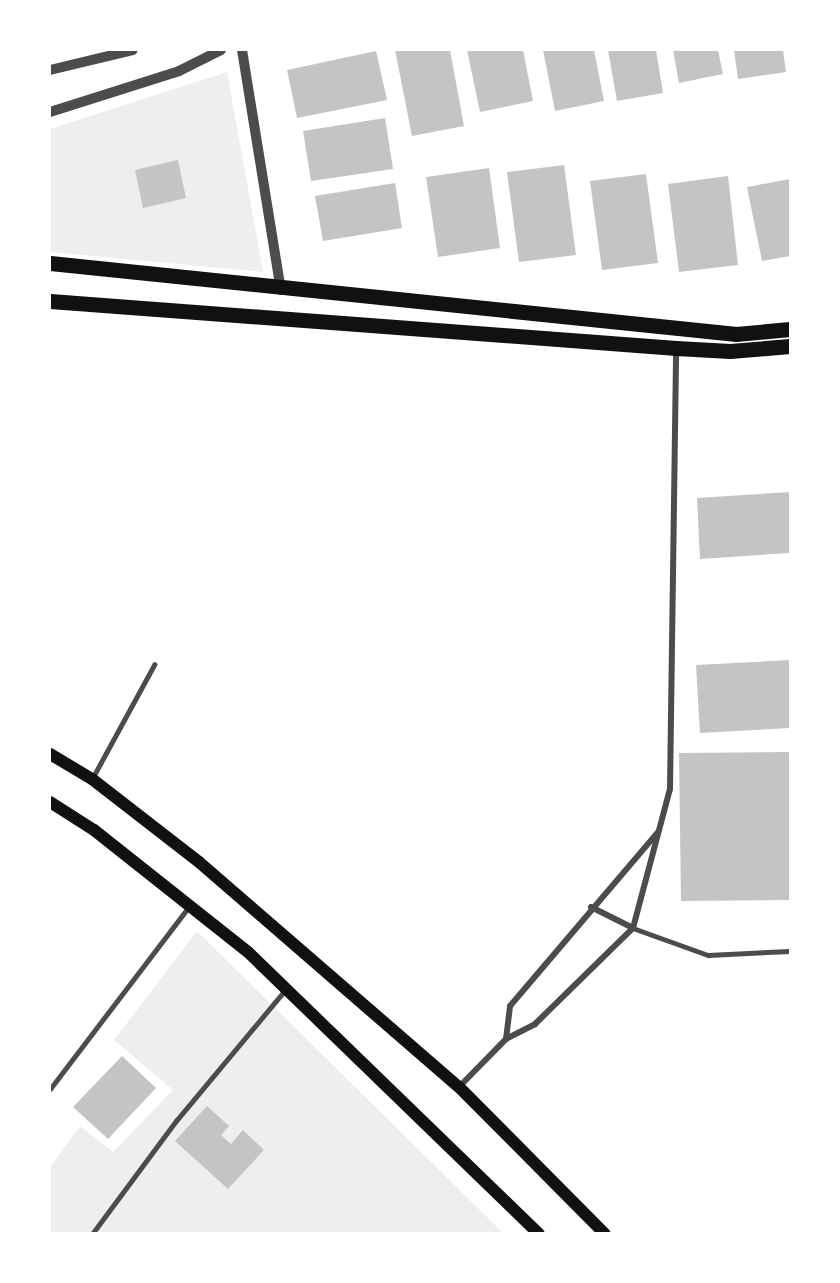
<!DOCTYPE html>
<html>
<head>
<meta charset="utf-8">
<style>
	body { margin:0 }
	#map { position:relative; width:840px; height:1283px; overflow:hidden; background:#fff; font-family:"Open Sans",sans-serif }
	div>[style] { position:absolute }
	.green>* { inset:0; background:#eee }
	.building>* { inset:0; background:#c4c4c4 }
	.service>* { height:4.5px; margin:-2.25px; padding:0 2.25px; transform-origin:2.25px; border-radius:2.25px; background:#4c4c4c }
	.minor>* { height:6px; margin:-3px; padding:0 3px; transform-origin:3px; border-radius:3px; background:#4c4c4c }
	.tertiary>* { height:10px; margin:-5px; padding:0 5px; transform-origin:5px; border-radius:5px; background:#4c4c4c }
	.secondary>* { height:12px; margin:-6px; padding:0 6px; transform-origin:6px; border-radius:6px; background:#111 }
	.primary>* { height:15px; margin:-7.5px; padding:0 7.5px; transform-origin:7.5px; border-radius:7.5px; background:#111 }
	span { translate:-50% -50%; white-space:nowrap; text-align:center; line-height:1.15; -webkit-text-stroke:4.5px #fff; paint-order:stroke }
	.frame { position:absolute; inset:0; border:51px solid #fff; pointer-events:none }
</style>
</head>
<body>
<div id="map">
	<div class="green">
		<div style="clip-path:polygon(227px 72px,263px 272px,50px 252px,50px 129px)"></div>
		<div style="clip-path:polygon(197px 931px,503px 1233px,50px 1233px,50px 1167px,80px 1126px,113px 1152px,173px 1090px,114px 1040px)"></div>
	</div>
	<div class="building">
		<div style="clip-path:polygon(395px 50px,450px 50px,464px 126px,412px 136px)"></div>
		<div style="clip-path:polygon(467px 50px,523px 50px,533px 101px,480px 112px)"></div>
		<div style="clip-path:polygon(543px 50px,594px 50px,604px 101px,555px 111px)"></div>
		<div style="clip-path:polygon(608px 50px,656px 50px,663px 93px,617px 101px)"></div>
		<div style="clip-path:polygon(673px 50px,718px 50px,723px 74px,679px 83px)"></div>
		<div style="clip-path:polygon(734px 50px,783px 50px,786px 72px,738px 79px)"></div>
		<div style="clip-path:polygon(376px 51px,387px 100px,297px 118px,287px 70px)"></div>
		<div style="clip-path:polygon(385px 118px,393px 169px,311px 181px,303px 131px)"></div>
		<div style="clip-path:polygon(178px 160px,186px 198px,143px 208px,135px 170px)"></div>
		<div style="clip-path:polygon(564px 165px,576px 255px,519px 262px,507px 172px)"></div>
		<div style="clip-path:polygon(489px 168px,500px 248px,438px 257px,426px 177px)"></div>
		<div style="clip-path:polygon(646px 174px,658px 263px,602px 270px,590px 181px)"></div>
		<div style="clip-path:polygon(728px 176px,738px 265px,679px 272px,668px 184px)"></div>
		<div style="clip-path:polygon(790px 179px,790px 256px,762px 261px,747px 187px)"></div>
		<div style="clip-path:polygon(395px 183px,402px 228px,323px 241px,315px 196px)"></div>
		<div style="clip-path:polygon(790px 492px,790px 553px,700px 559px,697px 498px)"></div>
		<div style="clip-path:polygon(790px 660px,790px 728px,700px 733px,696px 665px)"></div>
		<div style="clip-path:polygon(790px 752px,790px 900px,681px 901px,679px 753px)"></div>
		<div style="clip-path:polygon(122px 1056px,156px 1088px,108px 1139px,73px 1107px)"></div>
		<div style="clip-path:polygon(207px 1106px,229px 1126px,221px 1135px,231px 1144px,243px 1130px,264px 1150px,228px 1189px,175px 1141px)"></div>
	</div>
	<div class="service">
		<div style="left:93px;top:777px;width:128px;rotate:-61.4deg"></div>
		<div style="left:633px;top:928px;width:80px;rotate:19.8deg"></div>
		<div style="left:708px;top:955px;width:82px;rotate:-2.8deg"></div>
		<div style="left:50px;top:1089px;width:228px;rotate:-52.7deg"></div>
		<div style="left:92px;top:1234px;width:141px;rotate:-53.4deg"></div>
		<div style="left:176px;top:1121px;width:172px;rotate:-50.2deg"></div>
	</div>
	<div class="minor">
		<div style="left:591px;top:907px;width:47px;rotate:26.6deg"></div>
		<div style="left:506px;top:1039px;width:33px;rotate:-83deg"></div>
		<div style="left:510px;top:1006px;width:227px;rotate:-49.6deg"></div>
		<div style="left:459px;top:1087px;width:67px;rotate:-45.6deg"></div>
		<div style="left:506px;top:1039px;width:33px;rotate:-27deg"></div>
		<div style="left:535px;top:1024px;width:137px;rotate:-44.4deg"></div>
		<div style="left:633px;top:928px;width:144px;rotate:-75.1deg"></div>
		<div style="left:670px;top:789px;width:441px;rotate:-89.2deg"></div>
	</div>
	<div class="tertiary">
		<div style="left:242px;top:50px;width:243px;rotate:80.8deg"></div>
		<div style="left:50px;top:70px;width:85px;rotate:-13.5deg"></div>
		<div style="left:50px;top:112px;width:135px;rotate:-17.6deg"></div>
		<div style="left:179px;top:71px;width:47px;rotate:-26.6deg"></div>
	</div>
	<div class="secondary">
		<div style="left:50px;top:754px;width:49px;rotate:30.8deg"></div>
		<div style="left:92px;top:779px;width:135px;rotate:37.8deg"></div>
		<div style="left:199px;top:862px;width:344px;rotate:40.9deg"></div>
		<div style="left:459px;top:1087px;width:207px;rotate:45.2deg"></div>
		<div style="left:50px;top:802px;width:52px;rotate:32.5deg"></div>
		<div style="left:94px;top:830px;width:196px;rotate:38.4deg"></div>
		<div style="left:248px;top:952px;width:405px;rotate:44.1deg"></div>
	</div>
	<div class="primary">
		<div style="left:50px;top:263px;width:690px;rotate:5.91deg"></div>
		<div style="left:736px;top:334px;width:54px;rotate:-5.3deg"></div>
		<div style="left:50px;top:301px;width:628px;rotate:4.29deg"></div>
		<div style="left:676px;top:348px;width:54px;rotate:3.2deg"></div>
		<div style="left:730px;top:351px;width:60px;rotate:-4.8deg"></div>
	</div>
	<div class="frame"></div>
</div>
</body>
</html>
